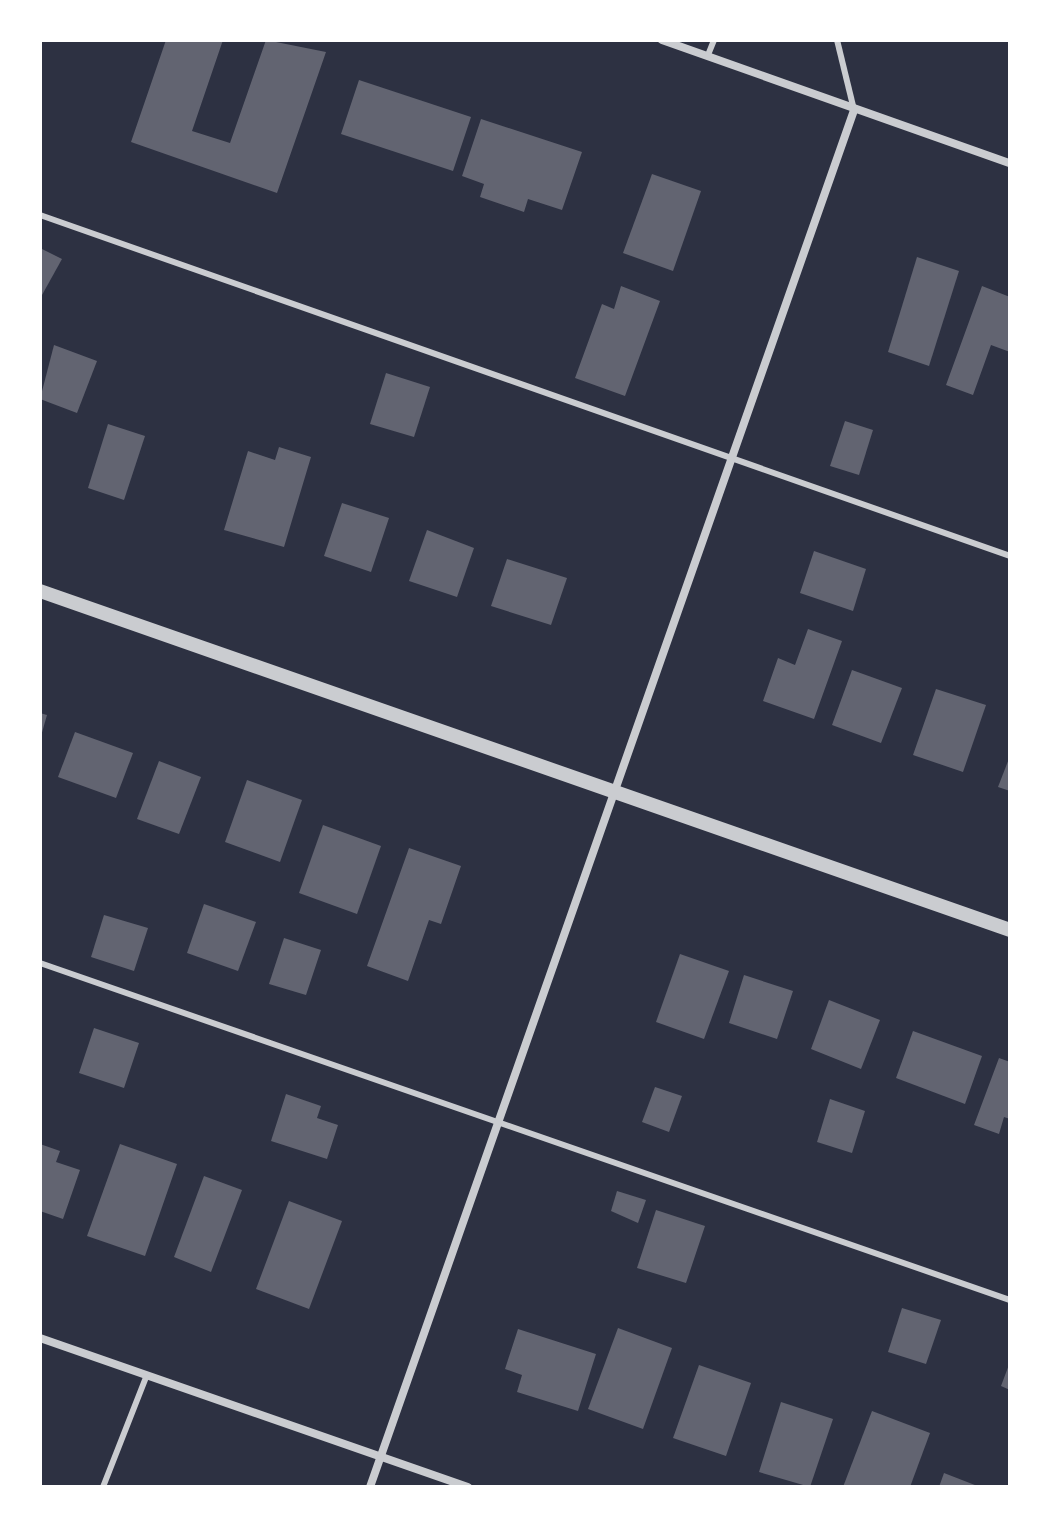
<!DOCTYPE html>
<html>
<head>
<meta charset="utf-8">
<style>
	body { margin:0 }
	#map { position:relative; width:1050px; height:1527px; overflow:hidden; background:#2d3142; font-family:Manrope,sans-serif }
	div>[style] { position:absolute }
	.building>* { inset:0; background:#626471 }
	.service>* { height:6px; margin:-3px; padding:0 3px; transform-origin:3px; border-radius:3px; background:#caccd0 }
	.minor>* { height:8px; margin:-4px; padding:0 4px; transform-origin:4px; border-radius:4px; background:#caccd0 }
	.tertiary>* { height:14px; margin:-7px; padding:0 7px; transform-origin:7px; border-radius:7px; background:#caccd0 }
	span { translate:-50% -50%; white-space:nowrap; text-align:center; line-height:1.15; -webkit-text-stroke:6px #fff; paint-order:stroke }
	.frame { position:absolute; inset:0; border:42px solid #fff; pointer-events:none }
</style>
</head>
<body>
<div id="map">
	<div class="building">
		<div style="clip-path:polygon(166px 40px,223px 40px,192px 131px,230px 143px,266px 40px,326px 52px,277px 193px,131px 142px)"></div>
		<div style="clip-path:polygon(359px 80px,471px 117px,453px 171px,341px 134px)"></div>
		<div style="clip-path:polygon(481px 119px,582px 152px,562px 210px,528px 199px,524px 212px,480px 197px,484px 184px,462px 176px)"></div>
		<div style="clip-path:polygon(652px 174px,701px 191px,673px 271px,623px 253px)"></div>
		<div style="clip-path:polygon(40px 248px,62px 259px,42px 295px,40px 294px)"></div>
		<div style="clip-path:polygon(917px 257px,959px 271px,929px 366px,888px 352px)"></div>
		<div style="clip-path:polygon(621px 286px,660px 301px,625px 396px,575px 378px,602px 304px,614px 309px)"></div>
		<div style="clip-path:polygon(982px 286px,1010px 297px,1010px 352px,991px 345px,973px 395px,946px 385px)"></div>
		<div style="clip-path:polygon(54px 345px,97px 361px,77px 413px,40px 399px)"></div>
		<div style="clip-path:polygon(386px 373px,430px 387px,414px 437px,370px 424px)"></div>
		<div style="clip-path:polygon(845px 421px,873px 430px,859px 475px,830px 466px)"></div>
		<div style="clip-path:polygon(108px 424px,145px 436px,124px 500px,88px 488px)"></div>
		<div style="clip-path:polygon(279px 447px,311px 457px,284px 547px,224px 530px,248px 451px,275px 460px)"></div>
		<div style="clip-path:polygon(342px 503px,389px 518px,371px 572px,324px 556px)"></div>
		<div style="clip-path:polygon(427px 530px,474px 548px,457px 597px,409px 581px)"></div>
		<div style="clip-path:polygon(814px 551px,866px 569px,853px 611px,800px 593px)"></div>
		<div style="clip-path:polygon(507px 559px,567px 578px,551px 625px,491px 606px)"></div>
		<div style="clip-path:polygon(808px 629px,842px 641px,814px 719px,763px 701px,778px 658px,795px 665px)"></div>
		<div style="clip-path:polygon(852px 670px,902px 688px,881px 743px,832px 725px)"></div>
		<div style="clip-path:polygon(936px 689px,986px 705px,963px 772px,913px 755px)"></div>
		<div style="clip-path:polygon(40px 713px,47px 715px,41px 736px,40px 736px)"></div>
		<div style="clip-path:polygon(75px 732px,133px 753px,116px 798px,58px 777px)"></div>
		<div style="clip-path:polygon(1010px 756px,1010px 791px,998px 787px)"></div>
		<div style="clip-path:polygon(159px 761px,201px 777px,179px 834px,137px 819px)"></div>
		<div style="clip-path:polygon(247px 780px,302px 800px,280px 862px,225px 842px)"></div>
		<div style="clip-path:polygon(323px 825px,381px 846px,357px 914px,299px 893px)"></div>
		<div style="clip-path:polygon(409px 848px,461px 866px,441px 924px,429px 920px,408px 981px,367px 966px)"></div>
		<div style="clip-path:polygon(204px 904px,256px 922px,238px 971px,187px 953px)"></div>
		<div style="clip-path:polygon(104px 915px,148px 928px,134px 971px,91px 957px)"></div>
		<div style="clip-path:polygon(284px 938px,321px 950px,306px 995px,269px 984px)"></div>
		<div style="clip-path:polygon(680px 954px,729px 971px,704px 1039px,656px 1022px)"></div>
		<div style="clip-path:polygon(744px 975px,793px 991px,777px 1039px,729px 1023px)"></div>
		<div style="clip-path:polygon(829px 1000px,880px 1020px,861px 1069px,811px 1049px)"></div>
		<div style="clip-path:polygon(94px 1028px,139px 1043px,124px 1088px,79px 1073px)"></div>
		<div style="clip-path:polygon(913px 1031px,982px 1056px,965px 1104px,896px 1078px)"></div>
		<div style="clip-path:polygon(999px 1058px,1010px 1062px,1010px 1119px,1004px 1117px,999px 1134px,974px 1125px)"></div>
		<div style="clip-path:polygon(655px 1087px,682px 1096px,669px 1132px,642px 1122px)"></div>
		<div style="clip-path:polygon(286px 1094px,321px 1106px,317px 1118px,338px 1125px,327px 1159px,271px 1141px)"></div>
		<div style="clip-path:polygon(830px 1099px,865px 1111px,852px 1153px,817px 1142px)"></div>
		<div style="clip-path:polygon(40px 1144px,60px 1151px,56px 1162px,80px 1170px,63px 1219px,40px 1211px)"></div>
		<div style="clip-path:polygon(120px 1144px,177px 1164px,145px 1256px,87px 1236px)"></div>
		<div style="clip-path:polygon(204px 1176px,242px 1190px,211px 1272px,174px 1257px)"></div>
		<div style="clip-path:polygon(617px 1191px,646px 1200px,638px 1223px,611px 1211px)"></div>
		<div style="clip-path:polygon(289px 1201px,342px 1221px,309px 1309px,256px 1289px)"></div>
		<div style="clip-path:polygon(656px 1210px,705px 1226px,686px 1283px,637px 1268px)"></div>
		<div style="clip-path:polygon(902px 1308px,941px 1320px,926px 1364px,888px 1352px)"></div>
		<div style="clip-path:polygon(618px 1328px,672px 1348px,643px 1429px,588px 1409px)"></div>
		<div style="clip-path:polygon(518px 1329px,596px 1354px,578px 1411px,517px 1392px,522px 1375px,505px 1369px)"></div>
		<div style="clip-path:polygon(1010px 1362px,1010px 1390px,1001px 1386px)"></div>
		<div style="clip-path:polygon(699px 1365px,751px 1383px,726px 1456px,673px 1438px)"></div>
		<div style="clip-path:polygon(781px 1402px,833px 1419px,810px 1487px,759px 1472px)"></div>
		<div style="clip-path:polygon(872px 1411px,930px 1433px,910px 1487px,843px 1487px)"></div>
		<div style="clip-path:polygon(944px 1473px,980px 1487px,939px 1487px)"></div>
	</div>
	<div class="service">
		<div style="left:837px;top:40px;width:72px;rotate:76.3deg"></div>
		<div style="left:708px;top:55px;width:16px;rotate:-68deg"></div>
		<div style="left:40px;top:215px;width:1028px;rotate:19.37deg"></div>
		<div style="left:40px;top:963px;width:1027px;rotate:19.16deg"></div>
		<div style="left:103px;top:1487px;width:120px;rotate:-68.6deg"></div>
	</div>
	<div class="minor">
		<div style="left:662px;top:40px;width:369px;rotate:19.5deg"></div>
		<div style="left:40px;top:1338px;width:453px;rotate:19.2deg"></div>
		<div style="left:370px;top:1487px;width:1460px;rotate:-70.63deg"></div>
	</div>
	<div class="tertiary">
		<div style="left:40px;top:591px;width:1028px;rotate:19.26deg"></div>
	</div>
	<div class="frame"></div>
</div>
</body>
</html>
